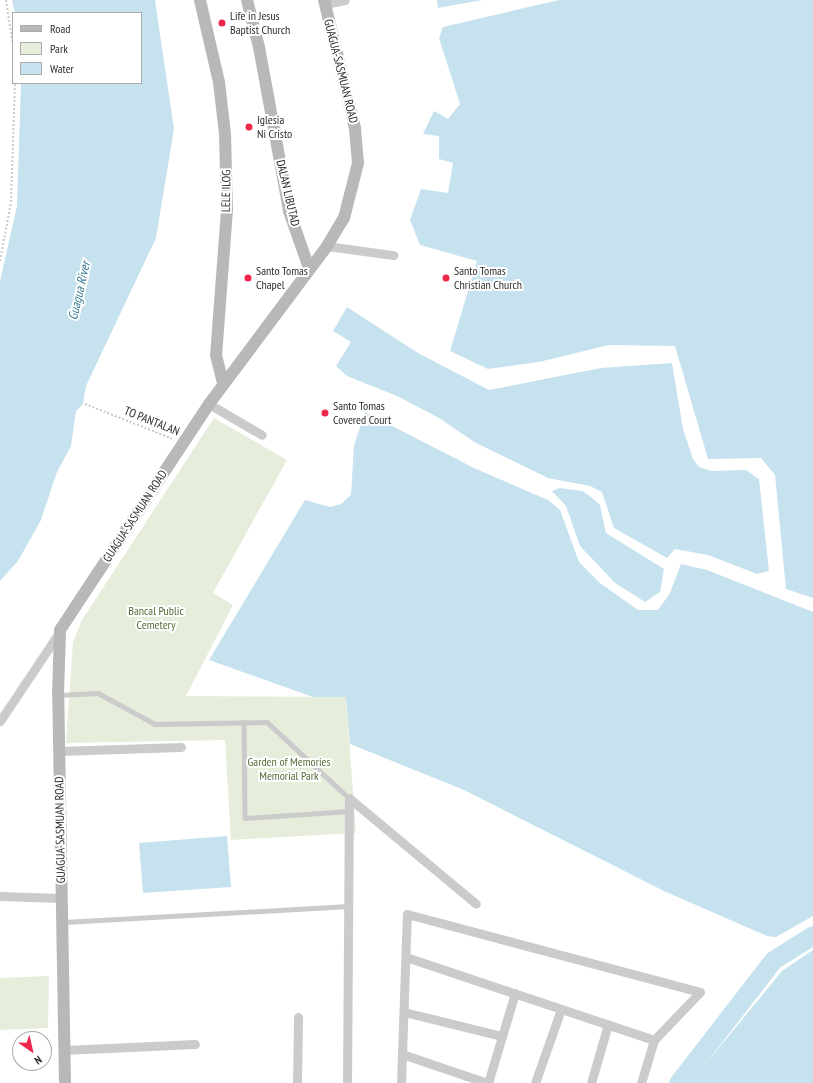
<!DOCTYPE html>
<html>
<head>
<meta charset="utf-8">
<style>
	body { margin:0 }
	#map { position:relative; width:813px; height:1083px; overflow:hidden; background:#fff; font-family:"PT Sans Narrow",sans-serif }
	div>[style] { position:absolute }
	.green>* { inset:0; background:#e6eddb }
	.water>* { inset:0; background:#c6e2ee }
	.river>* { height:19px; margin:-9.5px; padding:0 9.5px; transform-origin:9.5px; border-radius:9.5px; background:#c6e2ee }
	.path>* { height:2px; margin-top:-1px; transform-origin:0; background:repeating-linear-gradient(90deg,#cbcbcb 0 2px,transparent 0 4px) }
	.lane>* { height:4.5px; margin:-2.25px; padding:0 2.25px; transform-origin:2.25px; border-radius:2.25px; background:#cbcbcb }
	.street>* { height:9px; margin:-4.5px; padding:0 4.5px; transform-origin:4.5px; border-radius:4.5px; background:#cbcbcb }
	.secondary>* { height:12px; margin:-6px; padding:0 6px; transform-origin:6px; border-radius:6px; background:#b8b8b8 }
	.dots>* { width:11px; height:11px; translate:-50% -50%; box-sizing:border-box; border:2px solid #fff; border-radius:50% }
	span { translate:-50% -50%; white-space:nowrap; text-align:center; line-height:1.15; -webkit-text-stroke:4px #fff; paint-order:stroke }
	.poi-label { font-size:12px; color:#2e2e2e }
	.left { translate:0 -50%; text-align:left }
	.street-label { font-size:12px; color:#2e2e2e }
	.park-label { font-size:12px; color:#566d39 }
	.water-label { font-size:13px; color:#387a95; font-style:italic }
	.legend { position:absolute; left:12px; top:12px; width:130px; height:72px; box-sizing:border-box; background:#fff; border:1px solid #ababab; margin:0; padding:5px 7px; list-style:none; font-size:12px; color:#2e2e2e }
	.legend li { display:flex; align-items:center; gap:8px; height:20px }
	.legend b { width:20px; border:1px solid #ababab }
	.north { position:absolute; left:12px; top:1031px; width:40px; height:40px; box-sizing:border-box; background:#fff; border:1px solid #ababab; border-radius:50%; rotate:146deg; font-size:11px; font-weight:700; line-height:16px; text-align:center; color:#2e2e2e }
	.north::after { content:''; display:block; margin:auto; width:14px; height:18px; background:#ef274a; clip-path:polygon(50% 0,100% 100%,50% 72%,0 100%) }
</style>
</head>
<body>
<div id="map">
	<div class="green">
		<div style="clip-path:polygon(214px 418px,287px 460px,213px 593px,233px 605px,186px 696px,346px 697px,356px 833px,231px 840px,225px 740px,66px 743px,73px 642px,82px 620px)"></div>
		<div style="clip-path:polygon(49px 976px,48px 1028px,0 1030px,0 978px)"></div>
	</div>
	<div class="water">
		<div style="clip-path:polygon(12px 0,155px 0,174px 129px,156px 238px,86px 386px,83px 404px,76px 411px,71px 446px,57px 472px,41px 520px,18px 561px,0 581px,0 281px,17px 206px,21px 83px,141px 83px,141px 13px,15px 13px)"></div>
		<div style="clip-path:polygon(437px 0,482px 0,438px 8px)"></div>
		<div style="clip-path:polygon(559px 0,813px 0,813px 598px,786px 589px,775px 475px,761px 458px,708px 459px,675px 346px,609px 345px,539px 362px,488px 369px,450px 351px,477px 261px,420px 245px,410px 220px,421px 189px,448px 193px,453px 163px,439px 159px,439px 136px,423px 134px,434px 111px,448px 119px,460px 104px,439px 38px,443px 27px)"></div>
		<div style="clip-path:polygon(347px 307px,418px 353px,489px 390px,601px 368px,672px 363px,683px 429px,693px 459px,699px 467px,711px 471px,746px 470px,759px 479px,769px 571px,757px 574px,708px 555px,675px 549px,667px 558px,614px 528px,602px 492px,590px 486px,548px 478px,476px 443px,439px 418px,397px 396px,347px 376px,336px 366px,351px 342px,333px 331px)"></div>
		<div style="clip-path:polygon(365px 412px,474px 468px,548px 500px,560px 510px,579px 562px,600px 583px,638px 610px,658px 610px,670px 593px,681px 564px,707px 570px,813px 612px,813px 916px,776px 937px,767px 936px,664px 891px,464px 790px,350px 744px,346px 697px,313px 697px,209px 660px,305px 500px,330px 507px,341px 504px,351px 495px,354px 445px)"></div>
		<div style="clip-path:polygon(560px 488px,582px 491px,591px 497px,600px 505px,606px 533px,664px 569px,660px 592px,645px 602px,615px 583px,580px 546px,566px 506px,552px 491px)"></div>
		<div style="clip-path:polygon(227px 836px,231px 887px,143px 893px,139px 843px)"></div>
		<div style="clip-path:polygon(813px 950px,813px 1083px,690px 1083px,782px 971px)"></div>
	</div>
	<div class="river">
		<div style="left:678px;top:1083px;width:155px;rotate:-52.3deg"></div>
		<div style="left:773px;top:960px;width:47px;rotate:-32deg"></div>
	</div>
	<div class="path">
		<div style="left:6px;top:0;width:46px;rotate:81.2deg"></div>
		<div style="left:0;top:261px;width:60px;rotate:-79.4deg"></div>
		<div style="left:11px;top:202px;width:119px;rotate:-88.1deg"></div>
		<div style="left:85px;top:404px;width:95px;rotate:21.7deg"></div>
	</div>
	<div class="lane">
		<div style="left:59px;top:695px;width:39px;rotate:-3deg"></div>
		<div style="left:98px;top:693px;width:65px;rotate:28.5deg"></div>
		<div style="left:155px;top:724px;width:112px;rotate:-1deg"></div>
		<div style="left:267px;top:722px;width:112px;rotate:42.8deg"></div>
		<div style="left:244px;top:722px;width:96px;rotate:89.4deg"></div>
		<div style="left:245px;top:818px;width:104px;rotate:-3.9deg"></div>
		<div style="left:64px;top:922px;width:285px;rotate:-3.2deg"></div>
	</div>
	<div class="street">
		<div style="left:325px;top:4px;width:20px;rotate:-11deg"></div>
		<div style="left:327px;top:246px;width:67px;rotate:7.8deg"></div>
		<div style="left:209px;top:404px;width:61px;rotate:30.3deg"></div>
		<div style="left:0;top:721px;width:108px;rotate:-56.3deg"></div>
		<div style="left:59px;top:751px;width:122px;rotate:-1.9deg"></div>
		<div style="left:0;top:896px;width:60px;rotate:1.9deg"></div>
		<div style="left:406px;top:957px;width:262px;rotate:18.5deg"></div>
		<div style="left:404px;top:1012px;width:101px;rotate:13.8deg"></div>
		<div style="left:65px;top:1050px;width:130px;rotate:-2.6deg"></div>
		<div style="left:402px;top:1054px;width:90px;rotate:18.8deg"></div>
		<div style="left:297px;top:1083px;width:66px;rotate:-89.1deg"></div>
		<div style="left:347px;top:1083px;width:285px;rotate:-89.6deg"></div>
		<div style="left:349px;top:798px;width:165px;rotate:39.8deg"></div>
		<div style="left:401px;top:1083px;width:169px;rotate:-88deg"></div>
		<div style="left:407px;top:914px;width:303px;rotate:14.9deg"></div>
		<div style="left:700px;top:992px;width:66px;rotate:133.8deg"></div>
		<div style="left:654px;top:1040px;width:45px;rotate:106.8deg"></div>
		<div style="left:488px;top:1083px;width:94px;rotate:-73.3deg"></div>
		<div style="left:535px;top:1083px;width:78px;rotate:-70.6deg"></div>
		<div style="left:591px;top:1083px;width:61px;rotate:-73.9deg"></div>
	</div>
	<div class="secondary">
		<div style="left:200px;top:0;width:84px;rotate:77deg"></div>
		<div style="left:219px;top:82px;width:52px;rotate:83.4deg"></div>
		<div style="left:225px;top:134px;width:76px;rotate:88.5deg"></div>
		<div style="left:227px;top:210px;width:145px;rotate:94.3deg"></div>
		<div style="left:216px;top:355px;width:30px;rotate:76deg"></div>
		<div style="left:247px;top:0;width:49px;rotate:75.7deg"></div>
		<div style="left:259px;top:47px;width:167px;rotate:79.6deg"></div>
		<div style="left:289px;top:211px;width:60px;rotate:70.7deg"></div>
		<div style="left:65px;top:1083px;width:388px;rotate:-91deg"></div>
		<div style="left:58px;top:695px;width:65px;rotate:-88.2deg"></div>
		<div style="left:60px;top:630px;width:271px;rotate:-56.6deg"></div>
		<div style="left:209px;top:404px;width:197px;rotate:-53.2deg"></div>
		<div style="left:327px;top:246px;width:33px;rotate:-59deg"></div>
		<div style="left:344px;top:218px;width:57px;rotate:-75.7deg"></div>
		<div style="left:358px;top:163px;width:35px;rotate:-95deg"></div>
		<div style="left:355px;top:128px;width:132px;rotate:-103.6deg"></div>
	</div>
	<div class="dots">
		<div style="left:222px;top:23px;background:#ef274a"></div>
		<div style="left:249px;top:127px;background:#ef274a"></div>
		<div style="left:248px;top:278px;background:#ef274a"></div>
		<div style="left:446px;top:278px;background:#ef274a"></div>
		<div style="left:325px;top:413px;background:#ef274a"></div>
	</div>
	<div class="poi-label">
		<span class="left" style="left:230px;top:23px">Life in Jesus<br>Baptist Church</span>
		<span class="left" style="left:257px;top:127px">Iglesia<br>Ni Cristo</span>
		<span class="left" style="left:256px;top:278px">Santo Tomas<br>Chapel</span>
		<span class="left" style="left:454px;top:278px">Santo Tomas<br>Christian Church</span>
		<span class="left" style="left:333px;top:413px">Santo Tomas<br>Covered Court</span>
	</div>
	<div class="street-label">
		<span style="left:341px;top:71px;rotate:76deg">GUAGUA-SASMUAN ROAD</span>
		<span style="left:226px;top:191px;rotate:-89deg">LELE ILOG</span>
		<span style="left:288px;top:193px;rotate:77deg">DALAN LIBUTAD</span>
		<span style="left:152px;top:421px;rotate:22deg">TO PANTALAN</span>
		<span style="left:135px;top:516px;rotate:-57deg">GUAGUA-SASMUAN ROAD</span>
		<span style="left:60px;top:830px;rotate:-91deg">GUAGUA-SASMUAN ROAD</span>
	</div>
	<div class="park-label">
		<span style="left:156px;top:618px">Bancal Public<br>Cemetery</span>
		<span style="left:289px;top:769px">Garden of Memories<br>Memorial Park</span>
	</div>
	<div class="water-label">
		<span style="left:80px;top:291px;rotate:-77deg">Guagua River</span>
	</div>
	<ul class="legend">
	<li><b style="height:5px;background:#b8b8b8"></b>Road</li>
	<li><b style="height:11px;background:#e6eddb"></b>Park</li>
	<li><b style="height:11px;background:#c6e2ee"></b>Water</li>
	</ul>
	<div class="north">N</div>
</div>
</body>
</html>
